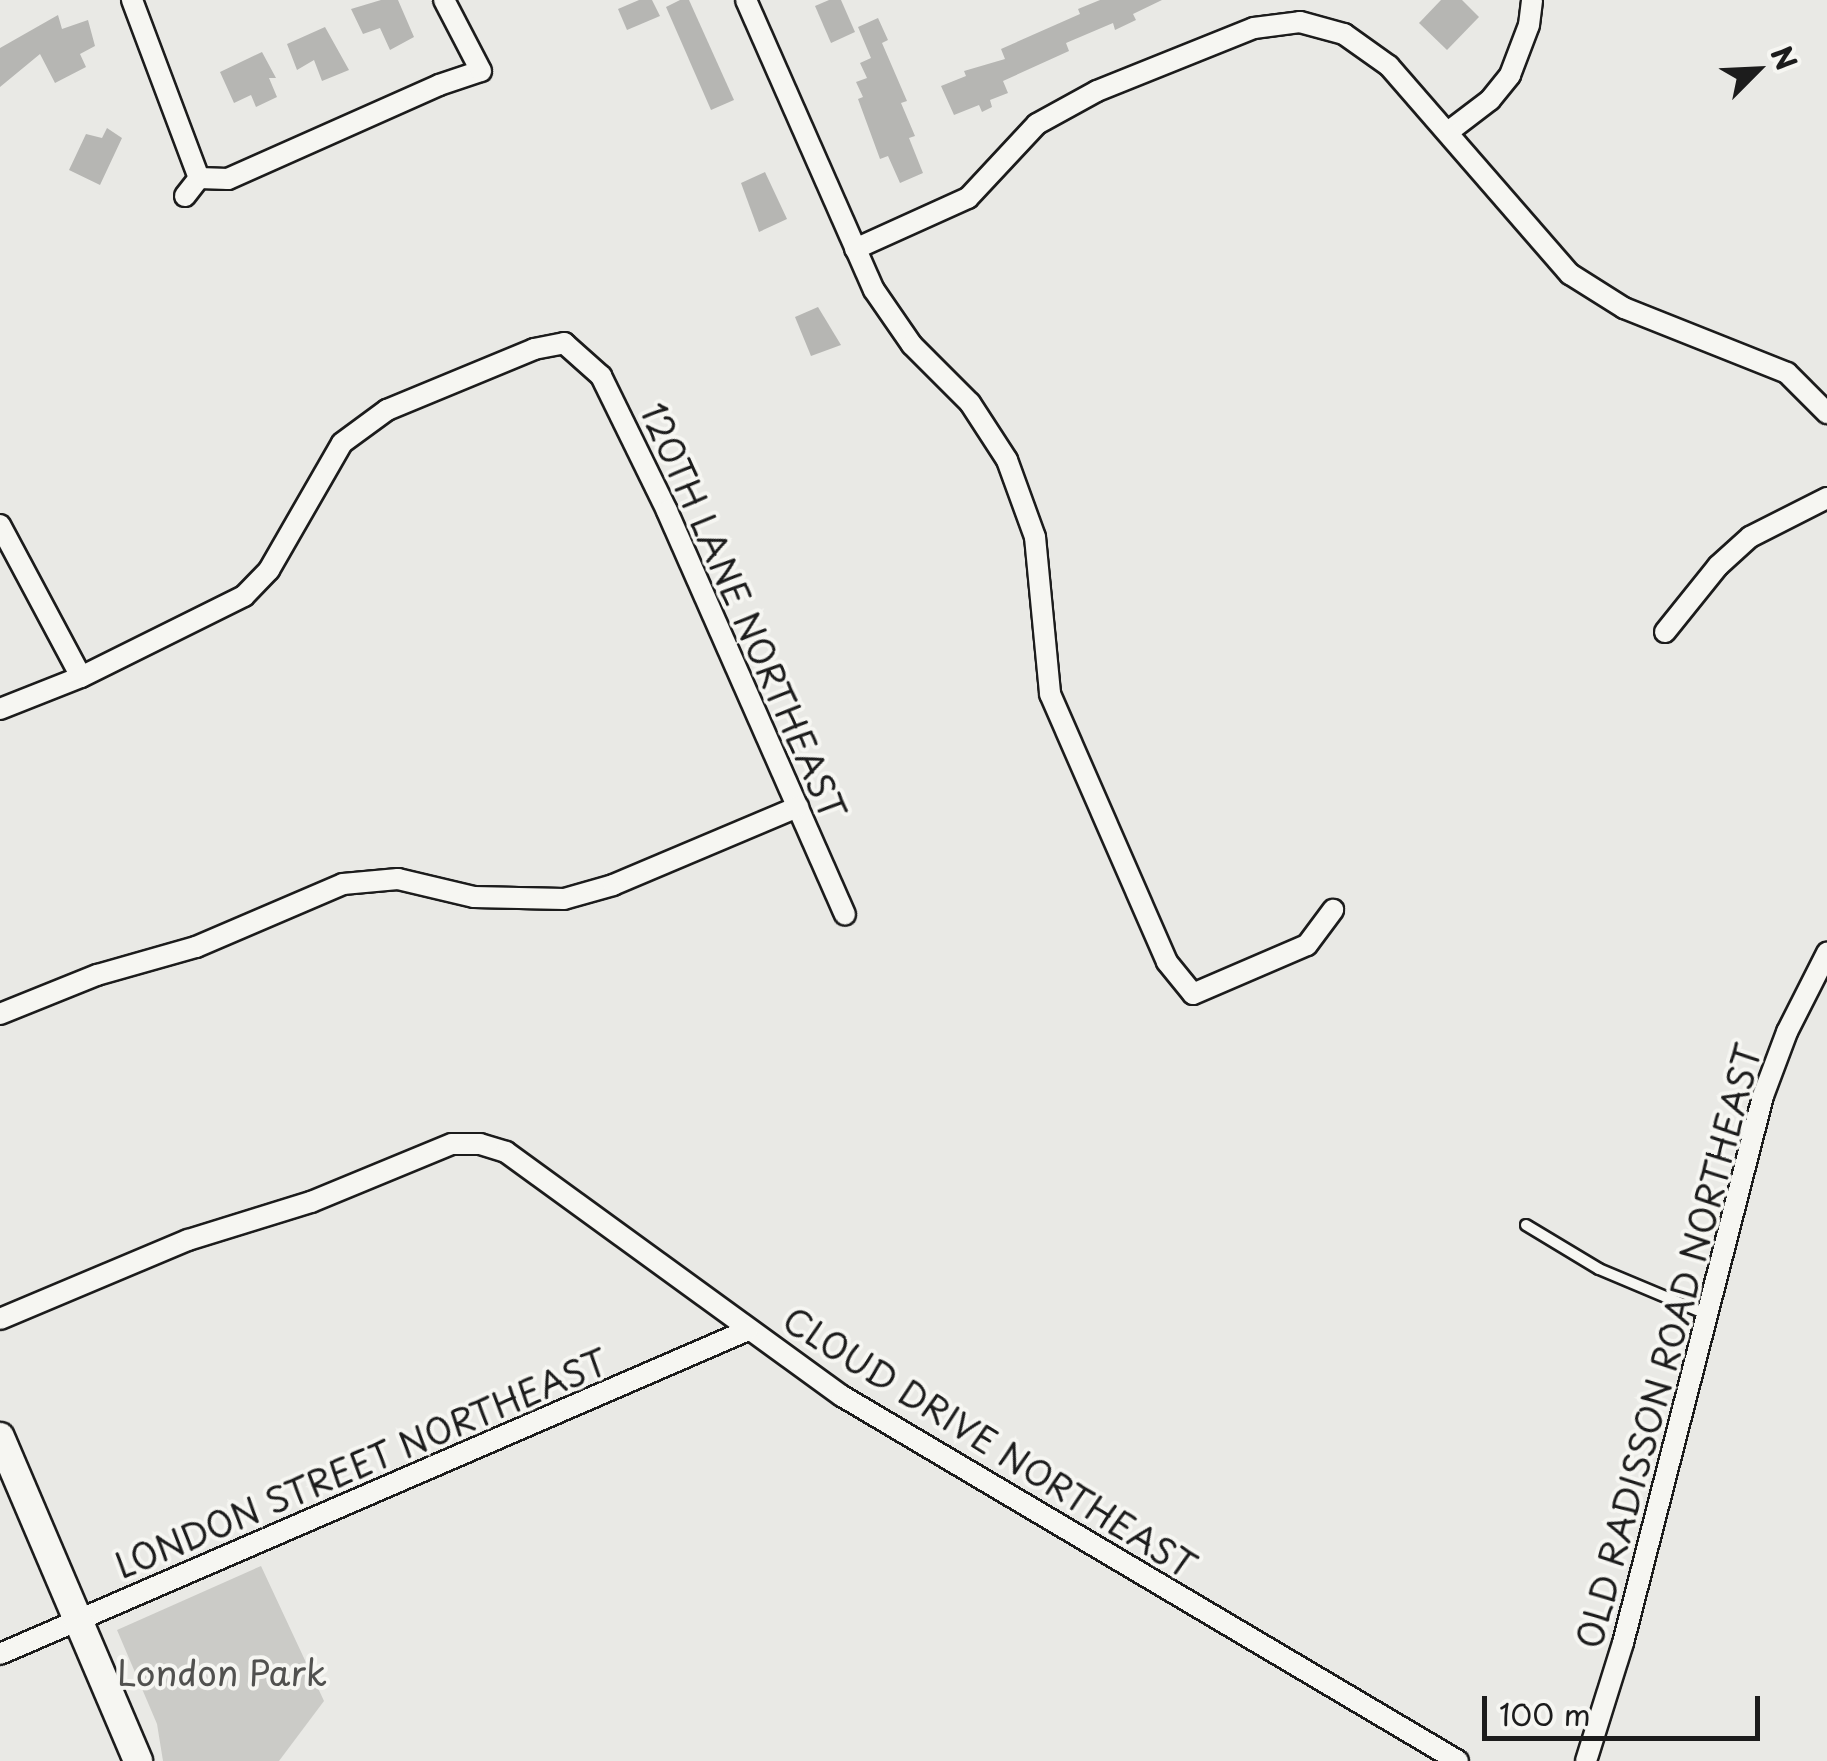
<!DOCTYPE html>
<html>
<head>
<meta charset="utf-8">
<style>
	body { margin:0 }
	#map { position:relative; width:1827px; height:1761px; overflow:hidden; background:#e9e9e5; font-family:"Playpen Sans",sans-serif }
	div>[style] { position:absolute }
	.green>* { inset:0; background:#cbcbc7 }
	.building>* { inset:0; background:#b6b6b3 }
	.roads { filter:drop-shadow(2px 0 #1c1c1c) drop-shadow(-2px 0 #1c1c1c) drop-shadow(0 2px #1c1c1c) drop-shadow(0 -2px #1c1c1c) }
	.lane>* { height:10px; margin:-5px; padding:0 5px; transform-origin:5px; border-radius:5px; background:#f6f6f2 }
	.street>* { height:20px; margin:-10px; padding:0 10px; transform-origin:10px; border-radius:10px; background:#f6f6f2 }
	.secondary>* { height:28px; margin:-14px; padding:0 14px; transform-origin:14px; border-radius:14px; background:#f6f6f2 }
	span { translate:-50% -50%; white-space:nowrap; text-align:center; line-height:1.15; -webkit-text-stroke:8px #f6f6f2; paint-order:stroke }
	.street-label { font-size:35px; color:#1c1c1c }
	.park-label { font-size:35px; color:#51514f }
	.north { position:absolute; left:1707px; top:20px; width:100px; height:100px; -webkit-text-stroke:8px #f6f6f2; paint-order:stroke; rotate:66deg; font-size:28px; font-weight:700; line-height:40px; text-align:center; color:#1c1c1c }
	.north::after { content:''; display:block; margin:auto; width:35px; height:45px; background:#1c1c1c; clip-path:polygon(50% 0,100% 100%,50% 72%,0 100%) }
	.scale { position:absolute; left:1482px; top:1696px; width:278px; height:45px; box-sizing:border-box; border:5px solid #1c1c1c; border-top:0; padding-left:12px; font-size:30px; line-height:35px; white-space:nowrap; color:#1c1c1c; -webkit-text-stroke:8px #f6f6f2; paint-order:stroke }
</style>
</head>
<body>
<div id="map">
	<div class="green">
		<div style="clip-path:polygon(261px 1566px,324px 1701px,279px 1761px,163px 1761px,157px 1724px,117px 1630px)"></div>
	</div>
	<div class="building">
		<div style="clip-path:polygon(381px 0,398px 0,414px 37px,390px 50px,380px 28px,363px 34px,351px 9px)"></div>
		<div style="clip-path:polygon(639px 0,652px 0,660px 16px,627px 30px,618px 9px)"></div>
		<div style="clip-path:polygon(680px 0,689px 0,734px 100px,711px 110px,666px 7px)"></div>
		<div style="clip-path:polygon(829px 0,841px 0,855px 32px,831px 43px,815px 6px)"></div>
		<div style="clip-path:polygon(1100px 0,1162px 0,1133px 14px,1136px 20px,1115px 30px,1113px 23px,1066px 43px,1069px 51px,1003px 81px,1008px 93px,990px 100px,992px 107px,982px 112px,979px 105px,954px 115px,941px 86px,966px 76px,964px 71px,1005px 59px,1001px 49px,1080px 14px,1078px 9px)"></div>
		<div style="clip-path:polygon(1441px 0,1462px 0,1479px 17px,1447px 50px,1419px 23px)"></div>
		<div style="clip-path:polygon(58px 15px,62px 29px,88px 20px,95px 46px,80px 54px,86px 67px,55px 83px,40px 54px,0 87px,0 48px)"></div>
		<div style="clip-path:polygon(878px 18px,888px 40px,882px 43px,907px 101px,901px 103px,915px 136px,909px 138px,923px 173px,900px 183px,888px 156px,880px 159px,858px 99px,863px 97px,856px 82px,867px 78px,860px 63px,871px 58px,858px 27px)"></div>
		<div style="clip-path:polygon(325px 27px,349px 70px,322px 81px,314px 60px,297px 70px,287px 44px)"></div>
		<div style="clip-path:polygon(262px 52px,276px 78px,269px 78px,277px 97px,256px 107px,251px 95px,234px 103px,220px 72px)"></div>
		<div style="clip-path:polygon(107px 128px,122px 138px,100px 185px,69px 170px,86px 134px,102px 138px)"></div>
		<div style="clip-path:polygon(765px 172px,787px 219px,759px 232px,741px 183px)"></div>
		<div style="clip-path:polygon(818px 307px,841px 345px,811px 356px,795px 317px)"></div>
	</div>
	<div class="roads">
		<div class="lane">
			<div style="left:1526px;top:1225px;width:85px;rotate:31.1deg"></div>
			<div style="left:1599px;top:1269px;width:116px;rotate:22.8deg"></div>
		</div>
		<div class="street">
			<div style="left:132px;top:0;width:190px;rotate:69.4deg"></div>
			<div style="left:746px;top:0;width:317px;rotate:66.2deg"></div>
			<div style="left:874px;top:290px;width:67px;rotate:55.4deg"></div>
			<div style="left:912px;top:345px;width:82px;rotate:45deg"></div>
			<div style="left:970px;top:403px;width:68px;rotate:57deg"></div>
			<div style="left:1007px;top:460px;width:82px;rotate:70deg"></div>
			<div style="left:1035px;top:537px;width:158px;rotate:84.5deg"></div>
			<div style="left:1050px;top:694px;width:292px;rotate:66.4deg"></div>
			<div style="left:1167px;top:962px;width:41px;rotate:50.9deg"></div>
			<div style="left:1193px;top:994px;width:124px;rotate:-23.3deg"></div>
			<div style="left:1307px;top:945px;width:44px;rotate:-53.4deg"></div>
			<div style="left:1448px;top:132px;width:53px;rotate:-37.3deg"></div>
			<div style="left:1490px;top:100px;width:32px;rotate:-51deg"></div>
			<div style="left:1510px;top:75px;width:53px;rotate:-69.2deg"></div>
			<div style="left:1529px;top:25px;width:25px;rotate:-83deg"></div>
			<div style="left:199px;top:178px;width:29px;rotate:2deg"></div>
			<div style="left:228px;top:179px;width:231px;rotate:-24deg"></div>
			<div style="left:439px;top:85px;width:44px;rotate:-18.4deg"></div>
			<div style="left:481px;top:71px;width:80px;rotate:-117.5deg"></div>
			<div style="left:185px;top:196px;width:23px;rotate:-52deg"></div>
			<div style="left:855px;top:249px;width:124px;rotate:-24.3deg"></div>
			<div style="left:968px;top:198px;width:101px;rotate:-47deg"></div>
			<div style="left:1037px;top:124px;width:68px;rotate:-28.8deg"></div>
			<div style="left:1097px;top:91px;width:169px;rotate:-21.9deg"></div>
			<div style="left:1254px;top:28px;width:46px;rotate:-7.4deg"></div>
			<div style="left:1300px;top:22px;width:46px;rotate:15.3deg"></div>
			<div style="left:1344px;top:34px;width:55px;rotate:35.4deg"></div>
			<div style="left:1389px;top:66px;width:276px;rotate:49deg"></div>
			<div style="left:1570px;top:274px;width:64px;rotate:32.2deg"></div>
			<div style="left:1624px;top:308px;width:175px;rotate:21.7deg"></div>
			<div style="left:1787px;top:373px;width:57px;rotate:45deg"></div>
			<div style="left:0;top:525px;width:172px;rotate:61.9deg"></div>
			<div style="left:1665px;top:632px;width:85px;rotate:-51.2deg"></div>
			<div style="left:1718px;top:566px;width:43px;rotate:-42.2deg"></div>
			<div style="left:1750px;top:537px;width:86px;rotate:-26.9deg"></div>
			<div style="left:0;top:709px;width:87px;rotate:-21.6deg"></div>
			<div style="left:81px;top:677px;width:182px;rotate:-26.4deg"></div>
			<div style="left:244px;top:596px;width:36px;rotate:-46deg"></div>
			<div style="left:269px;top:570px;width:146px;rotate:-60.1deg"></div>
			<div style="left:342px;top:443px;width:56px;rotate:-36.3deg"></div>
			<div style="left:387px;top:410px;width:159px;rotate:-22.5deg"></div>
			<div style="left:534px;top:349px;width:31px;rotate:-11deg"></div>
			<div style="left:564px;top:343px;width:50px;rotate:41.7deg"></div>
			<div style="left:601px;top:376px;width:150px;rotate:63.9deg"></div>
			<div style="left:667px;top:511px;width:441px;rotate:66.2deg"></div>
			<div style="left:0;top:1014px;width:105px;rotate:-21.9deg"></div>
			<div style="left:97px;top:975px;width:103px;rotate:-15.8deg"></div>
			<div style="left:196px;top:947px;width:160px;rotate:-23.2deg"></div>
			<div style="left:343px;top:884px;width:55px;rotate:-5.2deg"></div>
			<div style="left:398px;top:879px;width:78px;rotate:13.3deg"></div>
			<div style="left:474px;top:897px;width:90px;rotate:1.3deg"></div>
			<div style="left:564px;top:899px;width:51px;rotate:-15.9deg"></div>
			<div style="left:613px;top:885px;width:201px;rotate:-22.9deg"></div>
			<div style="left:0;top:1319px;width:204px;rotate:-22.8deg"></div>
			<div style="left:188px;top:1240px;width:129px;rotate:-17.2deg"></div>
			<div style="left:311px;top:1202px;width:152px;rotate:-22.4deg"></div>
			<div style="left:452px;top:1144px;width:28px"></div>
			<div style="left:480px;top:1144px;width:27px;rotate:17deg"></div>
			<div style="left:506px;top:1152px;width:415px;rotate:36deg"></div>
			<div style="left:842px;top:1396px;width:716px;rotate:30.65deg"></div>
			<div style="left:0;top:1654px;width:815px;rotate:-23.42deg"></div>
			<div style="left:1586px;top:1761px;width:124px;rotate:-72.6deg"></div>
			<div style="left:1623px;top:1643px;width:565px;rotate:-75.64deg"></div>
			<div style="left:1763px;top:1096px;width:68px;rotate:-69.4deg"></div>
			<div style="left:1787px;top:1032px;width:89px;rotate:-63.1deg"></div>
		</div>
		<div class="secondary">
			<div style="left:0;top:1437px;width:352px;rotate:66.9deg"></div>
		</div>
	</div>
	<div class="street-label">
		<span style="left:744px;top:611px;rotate:66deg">120TH LANE NORTHEAST</span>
		<span style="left:1668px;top:1346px;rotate:-75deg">OLD RADISSON ROAD NORTHEAST</span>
		<span style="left:990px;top:1442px;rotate:32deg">CLOUD DRIVE NORTHEAST</span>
		<span style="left:361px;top:1463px;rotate:-23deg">LONDON STREET NORTHEAST</span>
	</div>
	<div class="park-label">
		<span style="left:222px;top:1672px">London Park</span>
	</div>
	<div class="north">N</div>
	<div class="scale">100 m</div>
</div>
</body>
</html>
